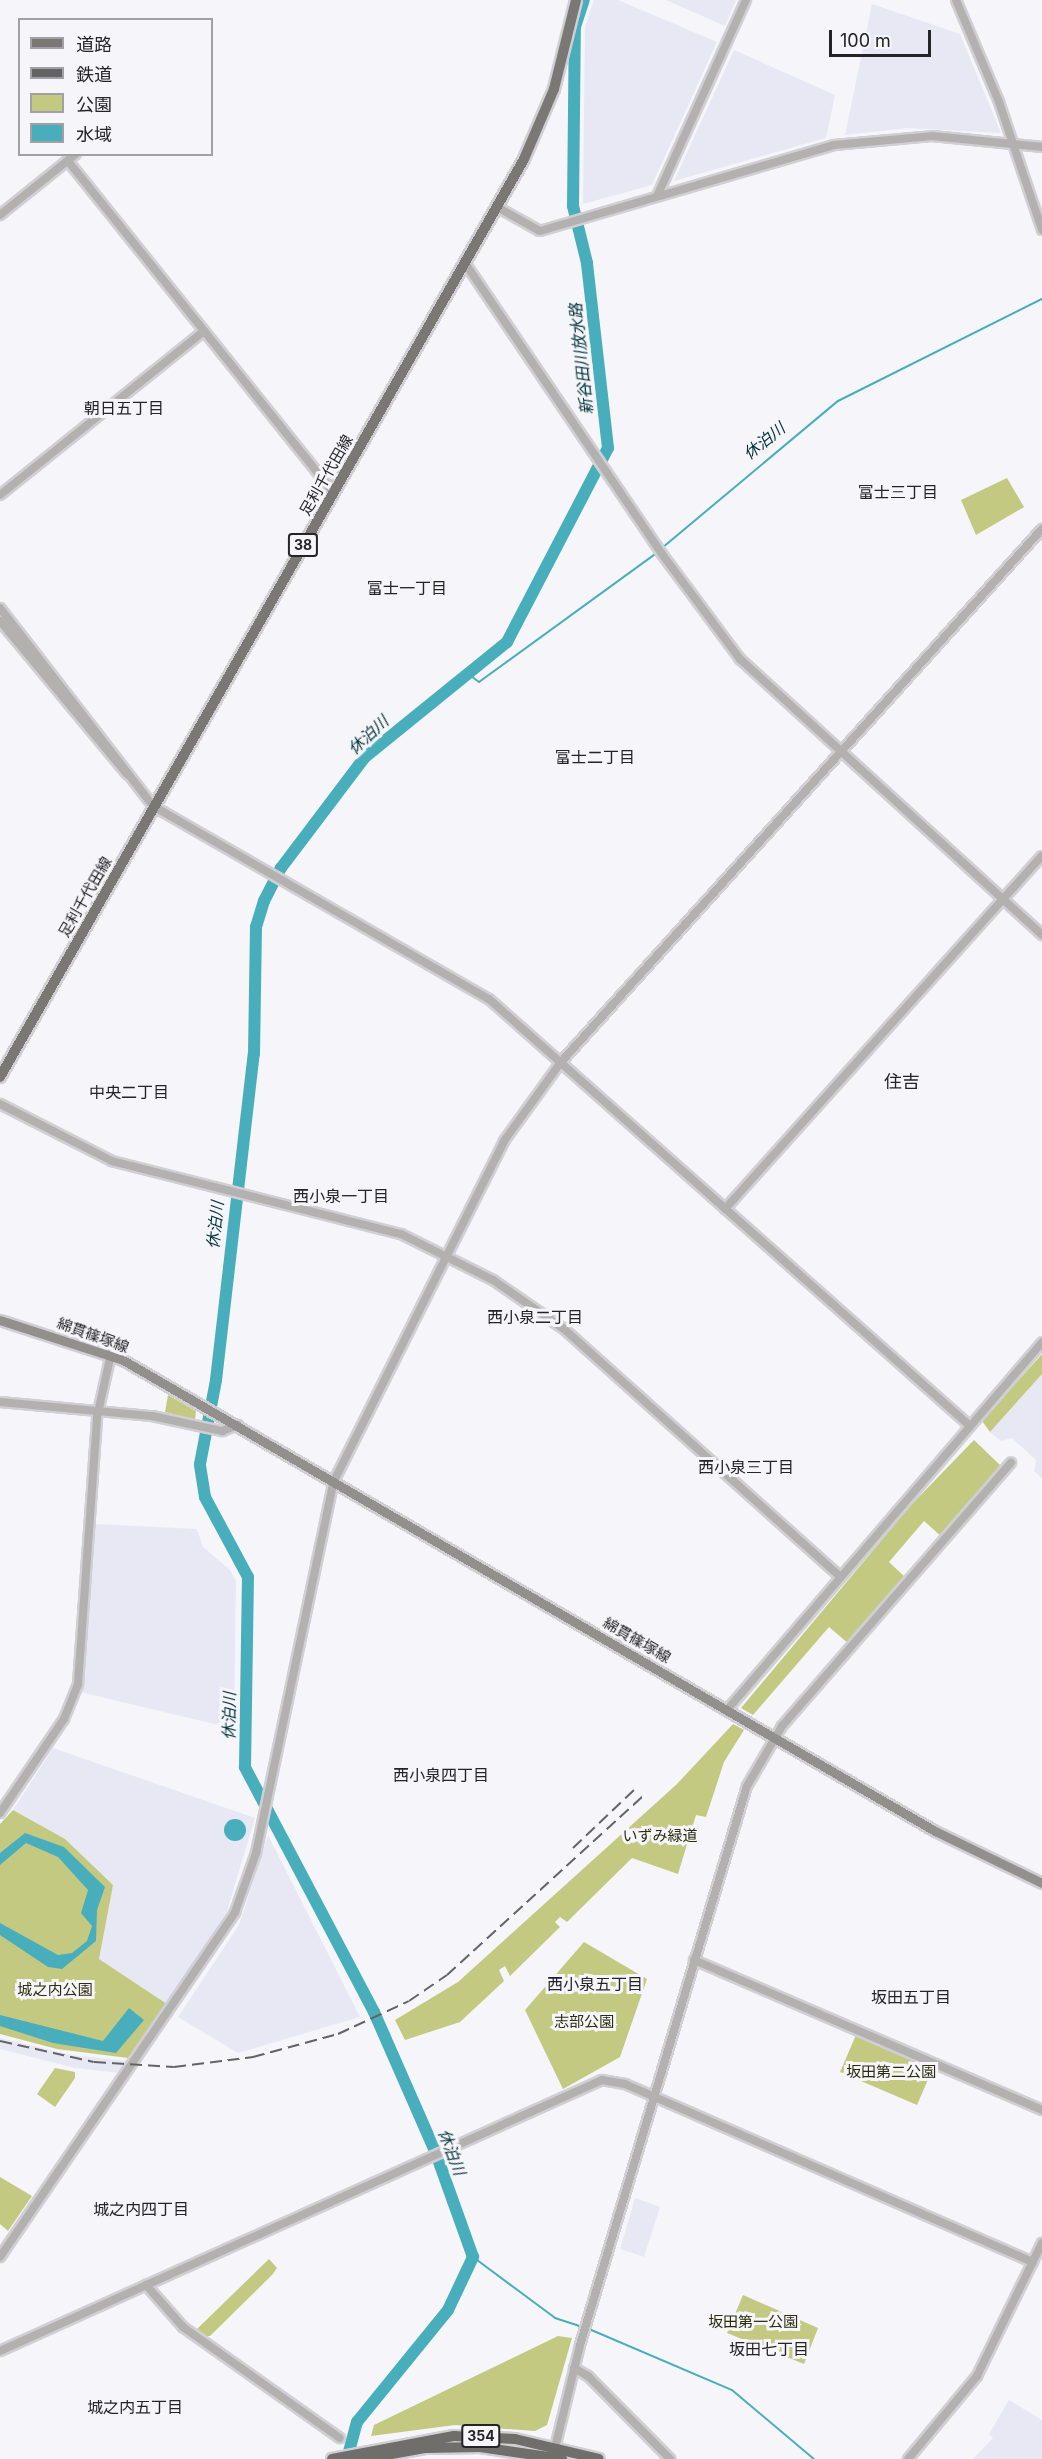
<!DOCTYPE html>
<html>
<head>
<meta charset="utf-8">
<style>
	body { margin:0 }
	#map { position:relative; width:1042px; height:2459px; overflow:hidden; background:#f5f5fa; font-family:Inter,"Noto Sans JP",sans-serif }
	div>[style] { position:absolute }
	.built>* { inset:0; background:#e8e8f5 }
	.green>* { inset:0; background:#c3c981 }
	.water>* { inset:0; background:#48aebb }
	.round { border-radius:50% }
	.stream>* { height:2px; margin:-1px; padding:0 1px; transform-origin:1px; border-radius:1px; background:#48aebb }
	.river>* { height:12px; margin:-6px; padding:0 6px; transform-origin:6px; border-radius:6px; background:#48aebb }
	.roads { filter:drop-shadow(2px 0 #cfcfd4) drop-shadow(-2px 0 #cfcfd4) drop-shadow(0 2px #cfcfd4) drop-shadow(0 -2px #cfcfd4) }
	.tertiary>* { height:8px; margin:-4px; padding:0 4px; transform-origin:4px; border-radius:4px; background:#b2b1af }
	.secondary>* { height:9px; margin:-4.5px; padding:0 4.5px; transform-origin:4.5px; border-radius:4.5px; background:#92908d }
	.primary>* { height:10px; margin:-5px; padding:0 5px; transform-origin:5px; border-radius:5px; background:#7a7874 }
	.trunk>* { height:10px; margin:-5px; padding:0 5px; transform-origin:5px; border-radius:5px; background:#706e6a }
	.rail>* { height:2px; margin-top:-1px; transform-origin:0; background:repeating-linear-gradient(90deg,#636366 0 12px,transparent 0 18px) }
	span { translate:-50% -50%; white-space:nowrap; text-align:center; line-height:1.15; -webkit-text-stroke:6px #f5f5fa; paint-order:stroke }
	.shield-label span { padding:2px 4px; background:#f5f5fa; border:2px solid; border-radius:4px; -webkit-text-stroke-width:0 }
	.shield-label { font-size:14px; color:#242426; font-weight:700 }
	.street-label { font-size:15px; color:#242426 }
	.park-label { font-size:15px; color:#2a2c0c }
	.water-label { font-size:16px; color:#013339; font-style:italic }
	.neighbourhood-label { font-size:16px; color:#242426 }
	.quarter-label { font-size:18px; color:#242426 }
	.legend { position:absolute; left:18px; top:18px; width:195px; height:138px; box-sizing:border-box; background:#f5f5fa; border:2px solid #a1a1a5; margin:0; padding:8px 10px; list-style:none; font-size:18px; color:#242426 }
	.legend li { display:flex; align-items:center; gap:12px; height:30px }
	.legend b { width:30px; border:2px solid #a1a1a5 }
	.scale { position:absolute; left:829px; top:30px; width:102px; height:27px; box-sizing:border-box; border:3px solid #242426; border-top:0; padding-left:8px; font-size:18px; line-height:21px; white-space:nowrap; color:#242426; -webkit-text-stroke:4px #f5f5fa; paint-order:stroke }
</style>
</head>
<body>
<div id="map">
	<div class="built">
		<div style="clip-path:polygon(594px 0,618px 0,717px 42px,652px 185px,583px 204px,585px 27px)"></div>
		<div style="clip-path:polygon(666px 0,736px 0,725px 26px)"></div>
		<div style="clip-path:polygon(872px 4px,960px 34px,1001px 133px,907px 128px,845px 135px)"></div>
		<div style="clip-path:polygon(734px 50px,835px 95px,826px 138px,674px 181px)"></div>
		<div style="clip-path:polygon(1042px 1374px,1042px 1478px,1034px 1471px,1036px 1460px,1012px 1438px,1001px 1441px,990px 1432px)"></div>
		<div style="clip-path:polygon(95px 1524px,197px 1529px,203px 1547px,230px 1570px,236px 1581px,234px 1718px,223px 1726px,80px 1692px)"></div>
		<div style="clip-path:polygon(53px 1748px,255px 1818px,227px 1911px,167px 2004px,99px 1959px,106px 1903px,65px 1839px,13px 1810px)"></div>
		<div style="clip-path:polygon(268px 1835px,360px 2017px,238px 2053px,178px 2017px,239px 1925px)"></div>
		<div style="clip-path:polygon(0 2038px,71px 2055px,127px 2061px,119px 2073px,75px 2068px,0 2049px)"></div>
		<div style="clip-path:polygon(635px 2198px,660px 2207px,644px 2257px,620px 2249px)"></div>
		<div style="clip-path:polygon(1009px 2400px,1042px 2420px,1042px 2459px,973px 2459px,993px 2438px,989px 2434px)"></div>
	</div>
	<div class="green">
		<div style="clip-path:polygon(1007px 478px,1024px 507px,976px 535px,961px 500px)"></div>
		<div style="clip-path:polygon(1042px 1354px,1042px 1374px,990px 1432px,982px 1421px)"></div>
		<div style="clip-path:polygon(168px 1395px,196px 1411px,195px 1420px,165px 1412px)"></div>
		<div style="clip-path:polygon(974px 1440px,1001px 1466px,942px 1537px,924px 1521px,889px 1562px,906px 1578px,849px 1644px,829px 1627px,753px 1715px,741px 1708px,911px 1505px)"></div>
		<div style="clip-path:polygon(733px 1724px,744px 1730px,724px 1762px,706px 1817px,696px 1815px,678px 1874px,632px 1858px,567px 1922px,560px 1917px,555px 1922px,560px 1927px,510px 1976px,505px 1966px,499px 1970px,504px 1981px,460px 2022px,405px 2040px,395px 2020px,458px 1982px,677px 1784px)"></div>
		<div style="clip-path:polygon(13px 1810px,65px 1839px,113px 1885px,99px 1959px,167px 2004px,128px 2058px,57px 2049px,0 2034px,0 1824px)"></div>
		<div style="clip-path:polygon(584px 1942px,647px 1979px,620px 2057px,563px 2089px,525px 2010px)"></div>
		<div style="clip-path:polygon(856px 2035px,933px 2068px,917px 2105px,840px 2072px)"></div>
		<div style="clip-path:polygon(55px 2068px,75px 2072px,75px 2078px,55px 2107px,37px 2094px)"></div>
		<div style="clip-path:polygon(0 2177px,32px 2196px,8px 2231px,0 2224px)"></div>
		<div style="clip-path:polygon(269px 2259px,277px 2268px,272px 2275px,210px 2336px,202px 2336px,196px 2330px)"></div>
		<div style="clip-path:polygon(743px 2295px,818px 2328px,804px 2364px,727px 2333px)"></div>
		<div style="clip-path:polygon(558px 2336px,572px 2338px,547px 2425px,535px 2431px,455px 2425px,371px 2436px,374px 2425px)"></div>
	</div>
	<div class="water">
		<div class="round" style="left:224px;top:1819px;width:22px;height:22px"></div>
		<div style="clip-path:polygon(25px 1833px,64px 1847px,105px 1887px,97px 1910px,96px 1941px,62px 1969px,48px 1967px,0 1935px,0 1923px,58px 1955px,72px 1953px,87px 1941px,92px 1926px,81px 1913px,88px 1890px,58px 1857px,26px 1843px,0 1865px,0 1853px)"></div>
		<div style="clip-path:polygon(129px 2008px,144px 2020px,116px 2053px,53px 2043px,0 2026px,0 2015px,103px 2041px)"></div>
	</div>
	<div class="stream">
		<div style="left:662px;top:548px;width:229px;rotate:-39.9deg"></div>
		<div style="left:838px;top:401px;width:228px;rotate:-26.6deg"></div>
		<div style="left:467px;top:673px;width:15px;rotate:37deg"></div>
		<div style="left:479px;top:682px;width:221px;rotate:-36deg"></div>
		<div style="left:473px;top:2257px;width:102px;rotate:36.6deg"></div>
		<div style="left:555px;top:2318px;width:29px;rotate:18deg"></div>
		<div style="left:589px;top:2329px;width:155px;rotate:23.1deg"></div>
		<div style="left:732px;top:2390px;width:107px;rotate:40.1deg"></div>
	</div>
	<div class="river">
		<div style="left:347px;top:2459px;width:38px;rotate:-75deg"></div>
		<div style="left:357px;top:2422px;width:144px;rotate:-50.9deg"></div>
		<div style="left:448px;top:2310px;width:59px;rotate:-64.7deg"></div>
		<div style="left:473px;top:2257px;width:113px;rotate:-109.7deg"></div>
		<div style="left:435px;top:2151px;width:152px;rotate:-113.7deg"></div>
		<div style="left:374px;top:2012px;width:277px;rotate:-117.8deg"></div>
		<div style="left:245px;top:1767px;width:190px;rotate:-89.1deg"></div>
		<div style="left:248px;top:1577px;width:91px;rotate:-118.3deg"></div>
		<div style="left:205px;top:1497px;width:33px;rotate:-99deg"></div>
		<div style="left:200px;top:1464px;width:86px;rotate:-79.2deg"></div>
		<div style="left:216px;top:1380px;width:328px;rotate:-83.4deg"></div>
		<div style="left:254px;top:1054px;width:127px;rotate:-89.1deg"></div>
		<div style="left:256px;top:927px;width:27px;rotate:-73deg"></div>
		<div style="left:264px;top:901px;width:37px;rotate:-63deg"></div>
		<div style="left:281px;top:868px;width:139px;rotate:-52.9deg"></div>
		<div style="left:365px;top:757px;width:183px;rotate:-39deg"></div>
		<div style="left:507px;top:642px;width:219px;rotate:-62.5deg"></div>
		<div style="left:608px;top:448px;width:186px;rotate:-96.5deg"></div>
		<div style="left:587px;top:263px;width:59px;rotate:-103.8deg"></div>
		<div style="left:573px;top:206px;width:179px;rotate:-89.4deg"></div>
		<div style="left:575px;top:27px;width:28px;rotate:-72deg"></div>
	</div>
	<div class="roads">
		<div class="tertiary">
			<div style="left:956px;top:0;width:111px;rotate:67.1deg"></div>
			<div style="left:999px;top:102px;width:135px;rotate:71.4deg"></div>
			<div style="left:68px;top:161px;width:424px;rotate:51.3deg"></div>
			<div style="left:658px;top:194px;width:213px;rotate:-65.6deg"></div>
			<div style="left:497px;top:207px;width:49px;rotate:29.2deg"></div>
			<div style="left:540px;top:231px;width:306px;rotate:-16.3deg"></div>
			<div style="left:834px;top:145px;width:98px;rotate:-5.2deg"></div>
			<div style="left:932px;top:136px;width:111px;rotate:5.7deg"></div>
			<div style="left:0;top:215px;width:97px;rotate:-38.8deg"></div>
			<div style="left:465px;top:263px;width:351px;rotate:55.9deg"></div>
			<div style="left:662px;top:554px;width:131px;rotate:53.4deg"></div>
			<div style="left:740px;top:659px;width:409px;rotate:42.4deg"></div>
			<div style="left:0;top:495px;width:262px;rotate:-38.8deg"></div>
			<div style="left:0;top:608px;width:250px;rotate:52.3deg"></div>
			<div style="left:153px;top:806px;width:387px;rotate:29.9deg"></div>
			<div style="left:489px;top:999px;width:642px;rotate:41.59deg"></div>
			<div style="left:0;top:621px;width:199px;rotate:50.3deg"></div>
			<div style="left:0;top:1104px;width:126px;rotate:27deg"></div>
			<div style="left:112px;top:1161px;width:298px;rotate:14.2deg"></div>
			<div style="left:401px;top:1234px;width:103px;rotate:26.6deg"></div>
			<div style="left:493px;top:1280px;width:86px;rotate:34.6deg"></div>
			<div style="left:564px;top:1329px;width:370px;rotate:41.9deg"></div>
			<div style="left:725px;top:1209px;width:474px;rotate:-48.1deg"></div>
			<div style="left:0;top:1402px;width:153px;rotate:5.3deg"></div>
			<div style="left:152px;top:1416px;width:72px;rotate:12.1deg"></div>
			<div style="left:222px;top:1431px;width:17px;rotate:-21deg"></div>
			<div style="left:727px;top:1710px;width:484px;rotate:-49.4deg"></div>
			<div style="left:0;top:1813px;width:114px;rotate:-55.8deg"></div>
			<div style="left:64px;top:1719px;width:38px;rotate:-68deg"></div>
			<div style="left:78px;top:1684px;width:268px;rotate:-85.9deg"></div>
			<div style="left:97px;top:1417px;width:65px;rotate:-77.5deg"></div>
			<div style="left:694px;top:1960px;width:379px;rotate:23.3deg"></div>
			<div style="left:0;top:2257px;width:417px;rotate:-55.7deg"></div>
			<div style="left:235px;top:1912px;width:63px;rotate:-70.4deg"></div>
			<div style="left:256px;top:1853px;width:380px;rotate:-78.2deg"></div>
			<div style="left:334px;top:1481px;width:380px;rotate:-63.4deg"></div>
			<div style="left:504px;top:1141px;width:97px;rotate:-54.2deg"></div>
			<div style="left:561px;top:1062px;width:718px;rotate:-47.94deg"></div>
			<div style="left:146px;top:2285px;width:56px;rotate:48.6deg"></div>
			<div style="left:183px;top:2327px;width:192px;rotate:35.3deg"></div>
			<div style="left:0;top:2351px;width:660px;rotate:-24.24deg"></div>
			<div style="left:602px;top:2080px;width:23px;rotate:10deg"></div>
			<div style="left:625px;top:2084px;width:445px;rotate:23.6deg"></div>
			<div style="left:574px;top:2368px;width:16px;rotate:30deg"></div>
			<div style="left:588px;top:2376px;width:117px;rotate:45.3deg"></div>
			<div style="left:554px;top:2452px;width:110px;rotate:-76.3deg"></div>
			<div style="left:580px;top:2345px;width:583px;rotate:-73.37deg"></div>
			<div style="left:747px;top:1786px;width:69px;rotate:-59.7deg"></div>
			<div style="left:782px;top:1726px;width:349px;rotate:-49deg"></div>
			<div style="left:908px;top:2459px;width:108px;rotate:-50.3deg"></div>
			<div style="left:977px;top:2376px;width:148px;rotate:-64deg"></div>
		</div>
		<div class="secondary">
			<div style="left:0;top:1320px;width:129px;rotate:18deg"></div>
			<div style="left:123px;top:1360px;width:939px;rotate:30.12deg"></div>
			<div style="left:935px;top:1831px;width:119px;rotate:25.9deg"></div>
		</div>
		<div class="primary">
			<div style="left:0;top:1077px;width:1057px;rotate:-60.28deg"></div>
			<div style="left:524px;top:159px;width:76px;rotate:-66.8deg"></div>
			<div style="left:554px;top:89px;width:92px;rotate:-76.1deg"></div>
		</div>
		<div class="trunk">
			<div style="left:332px;top:2459px;width:124px;rotate:-10.7deg"></div>
			<div style="left:454px;top:2436px;width:61px;rotate:2.8deg"></div>
			<div style="left:515px;top:2439px;width:86px;rotate:13.4deg"></div>
			<div style="left:364px;top:2459px;width:63px;rotate:-10.1deg"></div>
			<div style="left:426px;top:2448px;width:54px;rotate:-1.1deg"></div>
			<div style="left:480px;top:2447px;width:83px;rotate:8.3deg"></div>
		</div>
	</div>
	<div class="rail">
		<div style="left:573px;top:1848px;width:86px;rotate:-43.6deg"></div>
		<div style="left:0;top:2041px;width:96px;rotate:12.6deg"></div>
		<div style="left:94px;top:2062px;width:80px;rotate:3.6deg"></div>
		<div style="left:174px;top:2067px;width:80px;rotate:-7.2deg"></div>
		<div style="left:253px;top:2057px;width:88px;rotate:-15.1deg"></div>
		<div style="left:338px;top:2034px;width:78px;rotate:-24.9deg"></div>
		<div style="left:409px;top:2001px;width:46px;rotate:-34.4deg"></div>
		<div style="left:447px;top:1975px;width:270px;rotate:-42.4deg"></div>
	</div>
	<div class="shield-label">
		<span style="left:303px;top:545px">38</span>
		<span style="left:481px;top:2436px">354</span>
	</div>
	<div class="street-label">
		<span style="left:326px;top:475px;rotate:-60deg">足利千代田線</span>
		<span style="left:85px;top:897px;rotate:-60deg">足利千代田線</span>
		<span style="left:93px;top:1335px;rotate:20deg">綿貫篠塚線</span>
		<span style="left:637px;top:1640px;rotate:30deg">綿貫篠塚線</span>
	</div>
	<div class="park-label">
		<span style="left:660px;top:1836px">いずみ緑道</span>
		<span style="left:55px;top:1990px">城之内公園</span>
		<span style="left:584px;top:2022px">志部公園</span>
		<span style="left:891px;top:2072px">坂田第二公園</span>
		<span style="left:753px;top:2322px">坂田第一公園</span>
	</div>
	<div class="water-label">
		<span style="left:581px;top:359px;rotate:-96deg">新谷田川放水路</span>
		<span style="left:764px;top:441px;rotate:-39deg">休泊川</span>
		<span style="left:368px;top:735px;rotate:-43deg">休泊川</span>
		<span style="left:215px;top:1225px;rotate:-84deg">休泊川</span>
		<span style="left:229px;top:1716px;rotate:-89deg">休泊川</span>
		<span style="left:452px;top:2152px;rotate:69deg">休泊川</span>
	</div>
	<div class="neighbourhood-label">
		<span style="left:124px;top:408px">朝日五丁目</span>
		<span style="left:898px;top:492px">富士三丁目</span>
		<span style="left:407px;top:588px">富士一丁目</span>
		<span style="left:595px;top:757px">富士二丁目</span>
		<span style="left:129px;top:1092px">中央二丁目</span>
		<span style="left:341px;top:1196px">西小泉一丁目</span>
		<span style="left:535px;top:1317px">西小泉二丁目</span>
		<span style="left:746px;top:1467px">西小泉三丁目</span>
		<span style="left:441px;top:1775px">西小泉四丁目</span>
		<span style="left:595px;top:1984px">西小泉五丁目</span>
		<span style="left:911px;top:1997px">坂田五丁目</span>
		<span style="left:141px;top:2209px">城之内四丁目</span>
		<span style="left:769px;top:2349px">坂田七丁目</span>
		<span style="left:135px;top:2407px">城之内五丁目</span>
	</div>
	<div class="quarter-label">
		<span style="left:902px;top:1082px">住吉</span>
	</div>
	<ul class="legend">
	<li><b style="height:8px;background:#7a7874"></b>道路</li>
	<li><b style="height:8px;background:#636366"></b>鉄道</li>
	<li><b style="height:16px;background:#c3c981"></b>公園</li>
	<li><b style="height:16px;background:#48aebb"></b>水域</li>
	</ul>
	<div class="scale">100 m</div>
</div>
</body>
</html>
